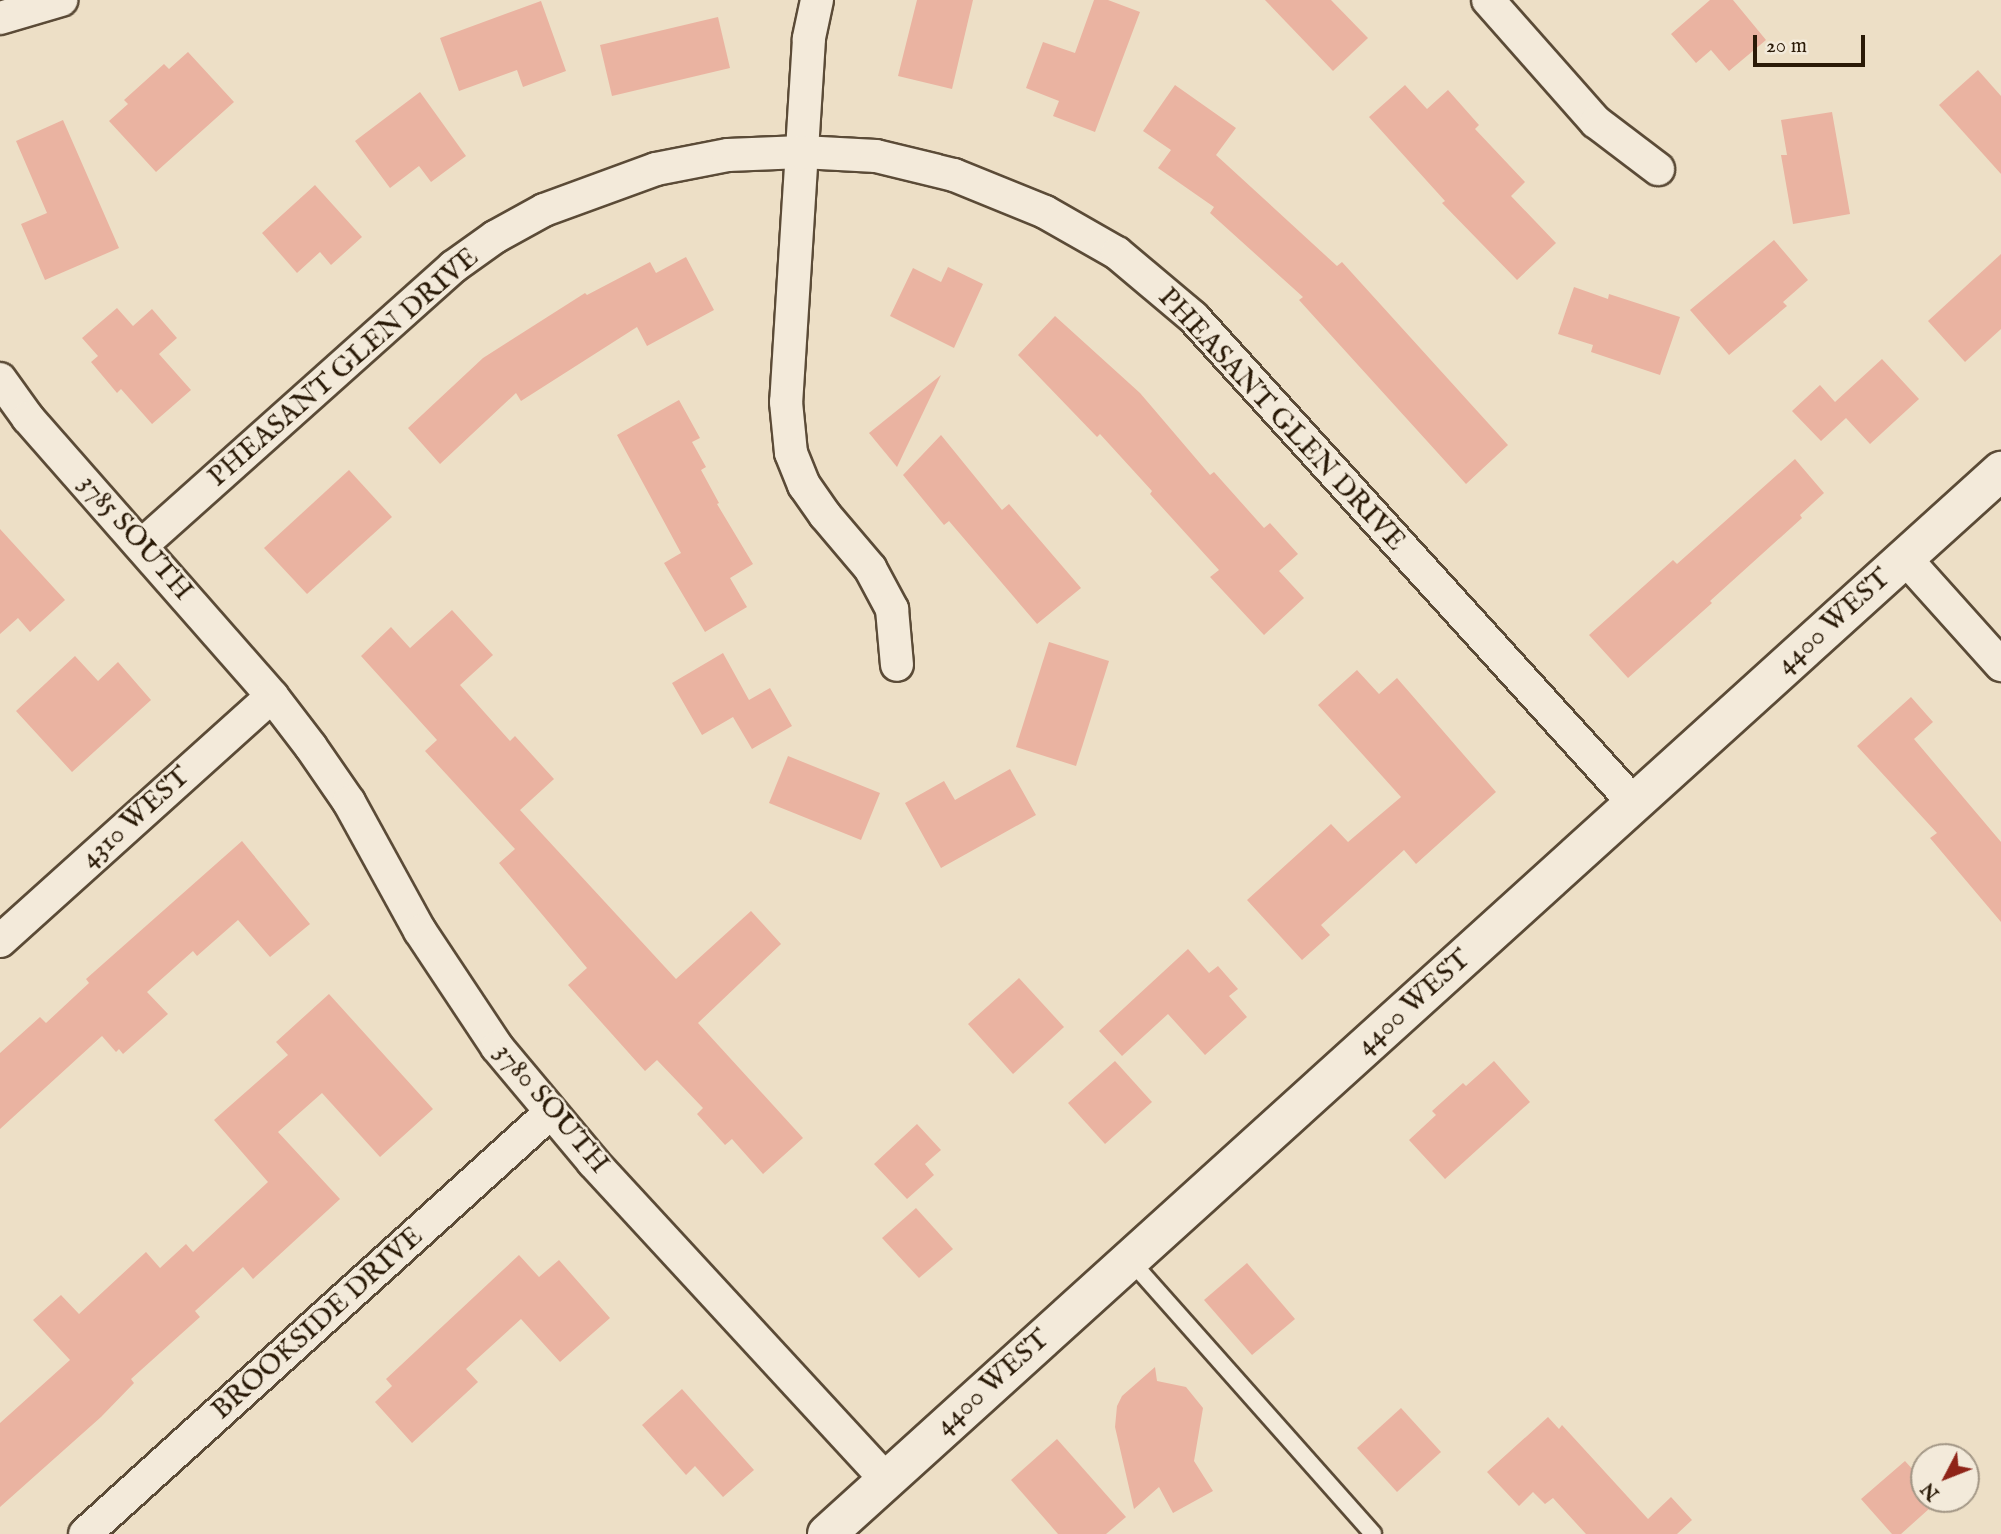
<!DOCTYPE html>
<html>
<head>
<meta charset="utf-8">
<style>
	body { margin:0 }
	#map { position:relative; width:2001px; height:1534px; overflow:hidden; background:#eddfc6; font-family:"IM FELL English",serif }
	div>[style] { position:absolute }
	.building>* { inset:0; background:#eab3a1 }
	.roads { filter:drop-shadow(2px 0 #5b4b37) drop-shadow(-2px 0 #5b4b37) drop-shadow(0 2px #5b4b37) drop-shadow(0 -2px #5b4b37) }
	.service>* { height:16px; margin:-8px; padding:0 8px; transform-origin:8px; border-radius:8px; background:#f3eada }
	.minor>* { height:32px; margin:-16px; padding:0 16px; transform-origin:16px; border-radius:16px; background:#f3eada }
	.tertiary>* { height:38px; margin:-19px; padding:0 19px; transform-origin:19px; border-radius:19px; background:#f3eada }
	span { translate:-50% -50%; white-space:nowrap; text-align:center; line-height:1.15; -webkit-text-stroke:5px #f3eada; paint-order:stroke }
	.street-label { font-size:28px; color:#2a1a07 }
	.north { position:absolute; left:1910px; top:1443px; width:70px; height:70px; box-sizing:border-box; background:#f3eada; border:2px solid #a39786; border-radius:50%; rotate:228deg; font-size:19px; font-weight:700; line-height:28px; text-align:center; color:#2a1a07 }
	.north::after { content:''; display:block; margin:auto; width:24px; height:32px; background:#8f2418; clip-path:polygon(50% 0,100% 100%,50% 72%,0 100%) }
	.scale { position:absolute; left:1753px; top:35px; width:112px; height:32px; box-sizing:border-box; border:4px solid #2a1a07; border-top:0; padding-left:9px; font-size:21px; line-height:24px; white-space:nowrap; color:#2a1a07; -webkit-text-stroke:5px #f3eada; paint-order:stroke }
</style>
</head>
<body>
<div id="map">
	<div class="building">
		<div style="clip-path:polygon(917px 0,973px 0,952px 89px,898px 76px)"></div>
		<div style="clip-path:polygon(1094px 0,1108px 0,1140px 12px,1095px 132px,1053px 116px,1059px 101px,1026px 88px,1043px 42px,1075px 53px)"></div>
		<div style="clip-path:polygon(1265px 0,1331px 0,1368px 38px,1333px 71px)"></div>
		<div style="clip-path:polygon(1710px 0,1733px 0,1766px 40px,1729px 71px,1711px 50px,1696px 63px,1671px 34px)"></div>
		<div style="clip-path:polygon(541px 1px,566px 71px,523px 87px,517px 70px,459px 91px,440px 38px)"></div>
		<div style="clip-path:polygon(718px 17px,730px 68px,612px 96px,600px 45px)"></div>
		<div style="clip-path:polygon(188px 52px,234px 102px,156px 172px,109px 121px,128px 104px,124px 100px,164px 64px,169px 69px)"></div>
		<div style="clip-path:polygon(1978px 70px,2001px 96px,2001px 174px,1939px 105px)"></div>
		<div style="clip-path:polygon(1175px 85px,1236px 128px,1216px 155px,1337px 266px,1342px 262px,1508px 445px,1466px 484px,1299px 300px,1303px 297px,1210px 213px,1214px 207px,1158px 168px,1171px 150px,1143px 131px)"></div>
		<div style="clip-path:polygon(1405px 85px,1427px 109px,1448px 90px,1479px 125px,1475px 129px,1525px 182px,1511px 196px,1556px 243px,1517px 280px,1442px 203px,1445px 201px,1369px 117px)"></div>
		<div style="clip-path:polygon(420px 92px,466px 156px,431px 182px,419px 166px,390px 188px,355px 141px)"></div>
		<div style="clip-path:polygon(1832px 112px,1850px 214px,1793px 224px,1781px 155px,1787px 155px,1781px 120px)"></div>
		<div style="clip-path:polygon(63px 120px,119px 248px,45px 280px,21px 224px,47px 213px,16px 141px)"></div>
		<div style="clip-path:polygon(315px 185px,362px 237px,331px 265px,320px 252px,297px 273px,262px 233px)"></div>
		<div style="clip-path:polygon(1774px 240px,1808px 280px,1783px 302px,1787px 306px,1729px 355px,1690px 310px)"></div>
		<div style="clip-path:polygon(2001px 254px,2001px 329px,1965px 362px,1928px 321px)"></div>
		<div style="clip-path:polygon(686px 257px,714px 310px,647px 346px,637px 327px,521px 401px,516px 393px,440px 464px,408px 428px,483px 358px,585px 293px,587px 295px,650px 262px,656px 273px)"></div>
		<div style="clip-path:polygon(948px 267px,983px 284px,954px 348px,890px 316px,913px 268px,941px 282px)"></div>
		<div style="clip-path:polygon(1574px 287px,1608px 299px,1609px 294px,1680px 317px,1660px 375px,1591px 352px,1593px 345px,1558px 334px)"></div>
		<div style="clip-path:polygon(117px 308px,133px 326px,152px 309px,177px 338px,159px 354px,191px 390px,152px 424px,121px 389px,117px 393px,91px 362px,98px 356px,82px 338px)"></div>
		<div style="clip-path:polygon(1055px 316px,1140px 393px,1210px 475px,1214px 472px,1264px 528px,1270px 523px,1298px 554px,1279px 571px,1304px 598px,1264px 635px,1210px 577px,1219px 570px,1150px 494px,1152px 491px,1100px 434px,1097px 437px,1018px 355px)"></div>
		<div style="clip-path:polygon(1882px 359px,1919px 399px,1870px 444px,1846px 418px,1821px 441px,1792px 411px,1820px 385px,1835px 402px)"></div>
		<div style="clip-path:polygon(941px 375px,897px 467px,869px 433px)"></div>
		<div style="clip-path:polygon(679px 400px,700px 438px,692px 442px,706px 467px,701px 470px,719px 503px,717px 504px,753px 564px,730px 578px,747px 607px,705px 632px,664px 563px,681px 553px,617px 435px)"></div>
		<div style="clip-path:polygon(941px 435px,1002px 510px,1009px 504px,1081px 588px,1037px 624px,949px 521px,944px 525px,903px 475px)"></div>
		<div style="clip-path:polygon(1795px 459px,1824px 493px,1800px 515px,1802px 518px,1710px 601px,1712px 603px,1628px 678px,1589px 635px,1673px 560px,1677px 564px)"></div>
		<div style="clip-path:polygon(349px 470px,392px 517px,307px 594px,264px 548px)"></div>
		<div style="clip-path:polygon(0 529px,65px 600px,30px 632px,18px 618px,0 634px)"></div>
		<div style="clip-path:polygon(452px 610px,493px 655px,460px 685px,510px 741px,515px 736px,554px 779px,520px 810px,676px 979px,751px 911px,781px 944px,698px 1023px,803px 1138px,763px 1174px,732px 1139px,725px 1145px,697px 1114px,703px 1108px,657px 1060px,645px 1071px,568px 985px,587px 968px,499px 863px,515px 849px,425px 751px,437px 740px,361px 656px,391px 627px,410px 648px)"></div>
		<div style="clip-path:polygon(1049px 642px,1109px 661px,1076px 766px,1016px 747px)"></div>
		<div style="clip-path:polygon(723px 653px,749px 700px,770px 688px,792px 726px,752px 749px,733px 717px,702px 735px,672px 683px)"></div>
		<div style="clip-path:polygon(75px 656px,98px 681px,118px 662px,151px 700px,72px 772px,16px 711px)"></div>
		<div style="clip-path:polygon(1357px 670px,1379px 694px,1397px 678px,1496px 792px,1416px 864px,1404px 850px,1321px 925px,1330px 935px,1302px 960px,1247px 900px,1331px 824px,1348px 842px,1401px 797px,1318px 705px)"></div>
		<div style="clip-path:polygon(1911px 697px,1933px 722px,1914px 739px,2001px 842px,2001px 922px,1930px 838px,1937px 833px,1857px 746px)"></div>
		<div style="clip-path:polygon(788px 756px,880px 793px,861px 840px,769px 803px)"></div>
		<div style="clip-path:polygon(1010px 769px,1036px 815px,941px 868px,905px 803px,944px 781px,955px 800px)"></div>
		<div style="clip-path:polygon(242px 841px,310px 924px,270px 957px,238px 920px,197px 956px,193px 951px,147px 992px,168px 1014px,123px 1054px,119px 1049px,116px 1052px,102px 1036px,0 1129px,0 1053px,40px 1017px,46px 1023px,89px 983px,86px 979px)"></div>
		<div style="clip-path:polygon(1188px 949px,1209px 973px,1218px 966px,1238px 989px,1229px 996px,1247px 1017px,1205px 1055px,1168px 1014px,1122px 1056px,1099px 1031px)"></div>
		<div style="clip-path:polygon(1019px 978px,1064px 1027px,1013px 1074px,968px 1024px)"></div>
		<div style="clip-path:polygon(329px 994px,433px 1109px,380px 1157px,322px 1093px,278px 1132px,340px 1199px,253px 1279px,243px 1267px,195px 1311px,200px 1317px,131px 1379px,134px 1383px,101px 1417px,0 1507px,0 1423px,70px 1360px,33px 1320px,61px 1295px,79px 1314px,146px 1252px,160px 1268px,186px 1244px,193px 1252px,268px 1182px,214px 1120px,288px 1055px,276px 1042px)"></div>
		<div style="clip-path:polygon(1115px 1061px,1152px 1102px,1105px 1144px,1068px 1103px)"></div>
		<div style="clip-path:polygon(1494px 1061px,1530px 1102px,1445px 1179px,1409px 1140px,1436px 1115px,1432px 1111px,1463px 1083px,1466px 1086px)"></div>
		<div style="clip-path:polygon(917px 1124px,941px 1150px,925px 1164px,934px 1175px,907px 1199px,874px 1164px)"></div>
		<div style="clip-path:polygon(916px 1208px,953px 1249px,919px 1278px,882px 1238px)"></div>
		<div style="clip-path:polygon(519px 1255px,539px 1277px,559px 1260px,610px 1318px,560px 1362px,521px 1319px,466px 1369px,478px 1382px,412px 1443px,375px 1402px,392px 1386px,386px 1379px)"></div>
		<div style="clip-path:polygon(1247px 1263px,1295px 1319px,1252px 1355px,1204px 1300px)"></div>
		<div style="clip-path:polygon(1155px 1367px,1157px 1381px,1186px 1387px,1203px 1408px,1194px 1461px,1213px 1491px,1173px 1513px,1159px 1487px,1134px 1509px,1115px 1427px,1117px 1406px,1122px 1396px)"></div>
		<div style="clip-path:polygon(682px 1389px,754px 1470px,723px 1497px,695px 1466px,686px 1475px,642px 1425px)"></div>
		<div style="clip-path:polygon(1401px 1408px,1441px 1452px,1397px 1492px,1357px 1448px)"></div>
		<div style="clip-path:polygon(1548px 1417px,1559px 1429px,1562px 1425px,1648px 1519px,1671px 1497px,1692px 1520px,1677px 1534px,1586px 1534px,1553px 1498px,1545px 1504px,1533px 1492px,1519px 1506px,1487px 1472px)"></div>
		<div style="clip-path:polygon(1057px 1439px,1126px 1517px,1106px 1534px,1058px 1534px,1011px 1480px)"></div>
		<div style="clip-path:polygon(1905px 1461px,1924px 1482px,1924px 1499px,1940px 1499px,1901px 1534px,1892px 1534px,1861px 1499px)"></div>
	</div>
	<div class="roads">
		<div class="service">
			<div style="left:1130px;top:1260px;width:366px;rotate:48.4deg"></div>
		</div>
		<div class="minor">
			<div style="left:817px;top:0;width:40px;rotate:102deg"></div>
			<div style="left:809px;top:39px;width:364px;rotate:93.6deg"></div>
			<div style="left:786px;top:402px;width:51px;rotate:84.4deg"></div>
			<div style="left:791px;top:453px;width:35px;rotate:68deg"></div>
			<div style="left:804px;top:485px;width:37px;rotate:55deg"></div>
			<div style="left:825px;top:515px;width:70px;rotate:49.7deg"></div>
			<div style="left:870px;top:568px;width:47px;rotate:61.8deg"></div>
			<div style="left:892px;top:609px;width:56px;rotate:84.9deg"></div>
			<div style="left:1488px;top:0;width:163px;rotate:48.5deg"></div>
			<div style="left:1596px;top:122px;width:78px;rotate:37.2deg"></div>
			<div style="left:0;top:18px;width:64px;rotate:-16.4deg"></div>
			<div style="left:0;top:379px;width:48px;rotate:54.3deg"></div>
			<div style="left:28px;top:418px;width:370px;rotate:48.7deg"></div>
			<div style="left:272px;top:696px;width:64px;rotate:52.6deg"></div>
			<div style="left:311px;top:747px;width:67px;rotate:55.4deg"></div>
			<div style="left:349px;top:802px;width:147px;rotate:61.2deg"></div>
			<div style="left:420px;top:931px;width:139px;rotate:56.4deg"></div>
			<div style="left:497px;top:1047px;width:150px;rotate:50.1deg"></div>
			<div style="left:593px;top:1162px;width:432px;rotate:47.3deg"></div>
			<div style="left:141px;top:546px;width:419px;rotate:-41.8deg"></div>
			<div style="left:453px;top:267px;width:52px;rotate:-35.5deg"></div>
			<div style="left:495px;top:237px;width:56px;rotate:-28.9deg"></div>
			<div style="left:544px;top:210px;width:119px;rotate:-20.1deg"></div>
			<div style="left:656px;top:169px;width:73px;rotate:-11deg"></div>
			<div style="left:728px;top:155px;width:74px;rotate:-2.3deg"></div>
			<div style="left:802px;top:152px;width:74px;rotate:3.1deg"></div>
			<div style="left:876px;top:156px;width:80px;rotate:13.7deg"></div>
			<div style="left:954px;top:175px;width:98px;rotate:22.1deg"></div>
			<div style="left:1045px;top:212px;width:83px;rotate:29.7deg"></div>
			<div style="left:1117px;top:253px;width:99px;rotate:40.1deg"></div>
			<div style="left:1193px;top:317px;width:656px;rotate:47.78deg"></div>
			<div style="left:1905px;top:558px;width:144px;rotate:48.1deg"></div>
			<div style="left:0;top:941px;width:366px;rotate:-42deg"></div>
			<div style="left:85px;top:1534px;width:627px;rotate:-42.16deg"></div>
		</div>
		<div class="tertiary">
			<div style="left:827px;top:1534px;width:1584px;rotate:-42.16deg"></div>
		</div>
	</div>
	<div class="street-label">
		<span style="left:344px;top:368px;rotate:-41deg">PHEASANT GLEN DRIVE</span>
		<span style="left:1281px;top:420px;rotate:47deg">PHEASANT GLEN DRIVE</span>
		<span style="left:135px;top:538px;rotate:49deg">3785 SOUTH</span>
		<span style="left:1834px;top:622px;rotate:-42deg">4400 WEST</span>
		<span style="left:136px;top:818px;rotate:-42deg">4310 WEST</span>
		<span style="left:1414px;top:1003px;rotate:-42deg">4400 WEST</span>
		<span style="left:551px;top:1109px;rotate:50deg">3780 SOUTH</span>
		<span style="left:318px;top:1324px;rotate:-42deg">BROOKSIDE DRIVE</span>
		<span style="left:993px;top:1383px;rotate:-42deg">4400 WEST</span>
	</div>
	<div class="north">N</div>
	<div class="scale">20 m</div>
</div>
</body>
</html>
